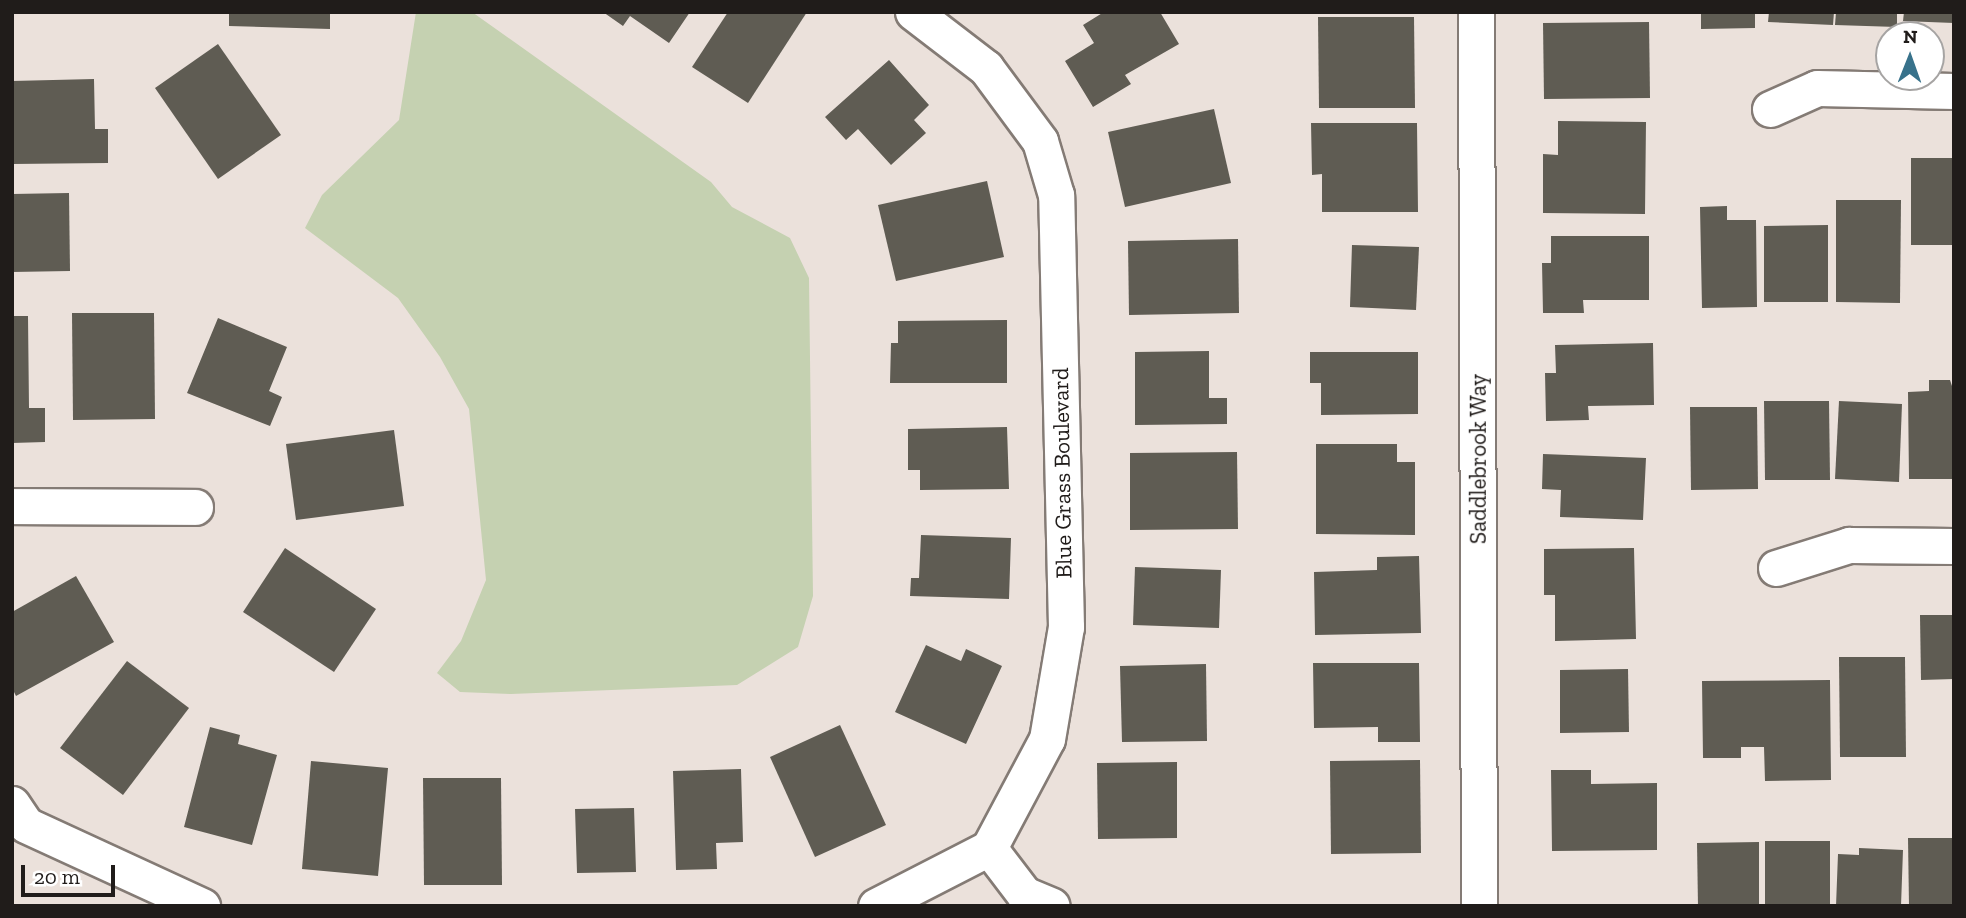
<!DOCTYPE html>
<html>
<head>
<meta charset="utf-8">
<style>
	body { margin:0 }
	#map { position:relative; width:1966px; height:918px; overflow:hidden; background:#ebe1db; font-family:"Zilla Slab",serif }
	div>[style] { position:absolute }
	.water>* { inset:0; background:#c5d1b1 }
	.building>* { inset:0; background:#5f5c53 }
	.roads { filter:drop-shadow(2px 0 #847b75) drop-shadow(-2px 0 #847b75) drop-shadow(0 2px #847b75) drop-shadow(0 -2px #847b75) }
	.street>* { height:35px; margin:-17.5px; padding:0 17.5px; transform-origin:17.5px; border-radius:17.5px; background:#fff }
	span { translate:-50% -50%; white-space:nowrap; text-align:center; line-height:1.15; -webkit-text-stroke:7px #fff; paint-order:stroke }
	.street-label { font-size:23px; color:#201c1a }
	.frame { position:absolute; inset:0; border:14px solid #201c1a; pointer-events:none }
	.north { position:absolute; left:1875px; top:21px; width:70px; height:70px; box-sizing:border-box; background:#fff; border:2px solid #a6a4a3; border-radius:50%; rotate:1deg; font-size:19px; font-weight:700; line-height:28px; text-align:center; color:#201c1a }
	.north::after { content:''; display:block; margin:auto; width:24px; height:32px; background:#38728b; clip-path:polygon(50% 0,100% 100%,50% 72%,0 100%) }
	.scale { position:absolute; left:21px; top:865px; width:94px; height:32px; box-sizing:border-box; border:4px solid #201c1a; border-top:0; padding-left:9px; font-size:21px; line-height:24px; white-space:nowrap; color:#201c1a; -webkit-text-stroke:5px #fff; paint-order:stroke }
</style>
</head>
<body>
<div id="map">
	<div class="water">
		<div style="clip-path:polygon(416px 12px,472px 12px,711px 182px,732px 207px,790px 238px,809px 278px,813px 596px,798px 647px,737px 685px,511px 694px,460px 692px,437px 673px,461px 641px,486px 580px,469px 409px,440px 357px,398px 298px,305px 228px,322px 195px,399px 120px)"></div>
	</div>
	<div class="building">
		<div style="clip-path:polygon(229px 12px,330px 12px,330px 29px,229px 26px)"></div>
		<div style="clip-path:polygon(603px 12px,690px 12px,669px 43px,630px 16px,623px 26px)"></div>
		<div style="clip-path:polygon(728px 12px,807px 12px,748px 103px,692px 67px)"></div>
		<div style="clip-path:polygon(1104px 12px,1160px 12px,1179px 44px,1125px 75px,1131px 84px,1093px 107px,1065px 61px,1094px 43px,1083px 25px)"></div>
		<div style="clip-path:polygon(1701px 12px,1755px 12px,1755px 28px,1701px 29px)"></div>
		<div style="clip-path:polygon(1769px 12px,1834px 12px,1833px 25px,1768px 22px)"></div>
		<div style="clip-path:polygon(1836px 12px,1897px 12px,1897px 27px,1835px 25px)"></div>
		<div style="clip-path:polygon(1904px 12px,1954px 12px,1954px 23px,1903px 21px)"></div>
		<div style="clip-path:polygon(1318px 17px,1414px 17px,1415px 108px,1319px 108px)"></div>
		<div style="clip-path:polygon(1649px 22px,1650px 98px,1544px 99px,1543px 23px)"></div>
		<div style="clip-path:polygon(218px 44px,281px 135px,218px 179px,155px 88px)"></div>
		<div style="clip-path:polygon(889px 60px,929px 105px,914px 120px,926px 133px,891px 165px,858px 129px,846px 140px,825px 117px)"></div>
		<div style="clip-path:polygon(94px 79px,95px 129px,108px 129px,108px 163px,12px 164px,12px 81px)"></div>
		<div style="clip-path:polygon(1214px 109px,1231px 183px,1125px 207px,1108px 132px)"></div>
		<div style="clip-path:polygon(1558px 121px,1646px 122px,1645px 214px,1543px 213px,1543px 154px,1558px 155px)"></div>
		<div style="clip-path:polygon(1311px 123px,1417px 123px,1418px 212px,1322px 212px,1322px 174px,1312px 175px)"></div>
		<div style="clip-path:polygon(1911px 158px,1954px 158px,1954px 245px,1911px 245px)"></div>
		<div style="clip-path:polygon(987px 181px,1004px 257px,896px 281px,878px 205px)"></div>
		<div style="clip-path:polygon(69px 193px,70px 271px,12px 272px,12px 194px)"></div>
		<div style="clip-path:polygon(1836px 200px,1901px 200px,1900px 303px,1836px 302px)"></div>
		<div style="clip-path:polygon(1727px 206px,1727px 220px,1756px 220px,1757px 307px,1702px 308px,1700px 207px)"></div>
		<div style="clip-path:polygon(1828px 225px,1828px 302px,1764px 302px,1764px 226px)"></div>
		<div style="clip-path:polygon(1551px 236px,1649px 236px,1649px 300px,1583px 300px,1584px 313px,1543px 313px,1542px 263px,1551px 263px)"></div>
		<div style="clip-path:polygon(1238px 239px,1239px 313px,1129px 315px,1128px 241px)"></div>
		<div style="clip-path:polygon(1352px 245px,1419px 247px,1416px 310px,1350px 307px)"></div>
		<div style="clip-path:polygon(72px 313px,154px 313px,155px 419px,73px 420px)"></div>
		<div style="clip-path:polygon(12px 316px,28px 316px,29px 408px,45px 408px,45px 442px,12px 443px)"></div>
		<div style="clip-path:polygon(218px 318px,287px 347px,269px 391px,282px 397px,270px 426px,187px 393px)"></div>
		<div style="clip-path:polygon(1007px 320px,1007px 383px,890px 383px,891px 343px,898px 343px,898px 321px)"></div>
		<div style="clip-path:polygon(1653px 343px,1654px 405px,1588px 406px,1589px 420px,1546px 421px,1545px 373px,1556px 373px,1555px 345px)"></div>
		<div style="clip-path:polygon(1209px 351px,1209px 398px,1227px 398px,1227px 424px,1135px 425px,1135px 352px)"></div>
		<div style="clip-path:polygon(1310px 352px,1418px 352px,1418px 414px,1321px 415px,1321px 383px,1310px 383px)"></div>
		<div style="clip-path:polygon(1929px 380px,1950px 380px,1954px 392px,1954px 479px,1909px 479px,1908px 392px,1929px 391px)"></div>
		<div style="clip-path:polygon(1764px 401px,1829px 401px,1830px 480px,1765px 480px)"></div>
		<div style="clip-path:polygon(1839px 401px,1902px 404px,1899px 482px,1835px 479px)"></div>
		<div style="clip-path:polygon(1690px 407px,1757px 407px,1758px 489px,1691px 490px)"></div>
		<div style="clip-path:polygon(1007px 427px,1009px 489px,920px 490px,920px 470px,908px 470px,908px 429px)"></div>
		<div style="clip-path:polygon(394px 430px,404px 506px,296px 520px,286px 444px)"></div>
		<div style="clip-path:polygon(1316px 444px,1397px 444px,1397px 462px,1415px 462px,1415px 535px,1316px 534px)"></div>
		<div style="clip-path:polygon(1237px 452px,1238px 529px,1130px 530px,1130px 453px)"></div>
		<div style="clip-path:polygon(1543px 454px,1646px 458px,1643px 520px,1560px 517px,1561px 490px,1542px 489px)"></div>
		<div style="clip-path:polygon(921px 535px,1011px 538px,1009px 599px,910px 596px,911px 578px,919px 578px)"></div>
		<div style="clip-path:polygon(285px 548px,376px 609px,334px 672px,243px 612px)"></div>
		<div style="clip-path:polygon(1634px 548px,1636px 639px,1555px 641px,1555px 595px,1544px 595px,1544px 549px)"></div>
		<div style="clip-path:polygon(1419px 556px,1421px 633px,1315px 635px,1314px 572px,1377px 570px,1377px 557px)"></div>
		<div style="clip-path:polygon(1135px 567px,1221px 570px,1219px 628px,1133px 625px)"></div>
		<div style="clip-path:polygon(76px 576px,114px 642px,16px 696px,12px 688px,12px 612px)"></div>
		<div style="clip-path:polygon(1920px 615px,1954px 615px,1954px 679px,1921px 680px)"></div>
		<div style="clip-path:polygon(926px 645px,961px 661px,966px 649px,1002px 666px,966px 744px,895px 712px)"></div>
		<div style="clip-path:polygon(1839px 657px,1905px 657px,1906px 757px,1840px 757px)"></div>
		<div style="clip-path:polygon(127px 661px,189px 708px,123px 795px,60px 748px)"></div>
		<div style="clip-path:polygon(1313px 663px,1419px 663px,1420px 742px,1378px 742px,1378px 727px,1314px 728px)"></div>
		<div style="clip-path:polygon(1206px 664px,1207px 741px,1122px 742px,1120px 666px)"></div>
		<div style="clip-path:polygon(1628px 669px,1629px 732px,1560px 733px,1560px 670px)"></div>
		<div style="clip-path:polygon(1830px 680px,1831px 780px,1765px 781px,1764px 747px,1741px 747px,1741px 758px,1703px 758px,1702px 681px)"></div>
		<div style="clip-path:polygon(840px 725px,886px 825px,815px 857px,770px 757px)"></div>
		<div style="clip-path:polygon(210px 727px,240px 735px,238px 744px,277px 755px,252px 845px,184px 827px)"></div>
		<div style="clip-path:polygon(1420px 760px,1421px 853px,1331px 854px,1330px 761px)"></div>
		<div style="clip-path:polygon(311px 761px,388px 768px,378px 876px,302px 869px)"></div>
		<div style="clip-path:polygon(1177px 762px,1177px 838px,1098px 839px,1097px 763px)"></div>
		<div style="clip-path:polygon(741px 769px,743px 842px,716px 843px,717px 869px,676px 870px,673px 771px)"></div>
		<div style="clip-path:polygon(1551px 770px,1591px 770px,1591px 784px,1657px 783px,1657px 850px,1552px 851px)"></div>
		<div style="clip-path:polygon(423px 778px,501px 778px,502px 885px,424px 885px)"></div>
		<div style="clip-path:polygon(634px 808px,636px 872px,577px 873px,575px 809px)"></div>
		<div style="clip-path:polygon(1908px 838px,1954px 838px,1954px 906px,1909px 906px)"></div>
		<div style="clip-path:polygon(1765px 841px,1830px 841px,1830px 906px,1765px 906px)"></div>
		<div style="clip-path:polygon(1759px 842px,1759px 906px,1698px 906px,1697px 843px)"></div>
		<div style="clip-path:polygon(1859px 848px,1903px 850px,1901px 906px,1836px 906px,1838px 854px,1859px 855px)"></div>
	</div>
	<div class="roads">
		<div class="street">
			<div style="left:1476px;top:12px;width:894px;rotate:89.81deg"></div>
			<div style="left:1770px;top:109px;width:51px;rotate:-24.1deg"></div>
			<div style="left:1817px;top:88px;width:137px;rotate:1.3deg"></div>
			<div style="left:12px;top:506px;width:183px;rotate:0.3deg"></div>
			<div style="left:1776px;top:568px;width:77px;rotate:-17.5deg"></div>
			<div style="left:1849px;top:545px;width:105px;rotate:0.5deg"></div>
			<div style="left:12px;top:804px;width:25px;rotate:56deg"></div>
			<div style="left:26px;top:825px;width:194px;rotate:24.7deg"></div>
			<div style="left:989px;top:848px;width:58px;rotate:52.7deg"></div>
			<div style="left:1024px;top:894px;width:30px;rotate:23deg"></div>
			<div style="left:876px;top:906px;width:127px;rotate:-27.2deg"></div>
			<div style="left:989px;top:848px;width:123px;rotate:-62deg"></div>
			<div style="left:1047px;top:739px;width:114px;rotate:-80.4deg"></div>
			<div style="left:1066px;top:627px;width:432px;rotate:-91.3deg"></div>
			<div style="left:1056px;top:195px;width:56px;rotate:-106.5deg"></div>
			<div style="left:1040px;top:141px;width:91px;rotate:-126.5deg"></div>
			<div style="left:986px;top:68px;width:92px;rotate:-142.5deg"></div>
		</div>
	</div>
	<div class="street-label">
		<span style="left:1478px;top:459px;rotate:-90deg">Saddlebrook Way</span>
		<span style="left:1062px;top:473px;rotate:-91deg">Blue Grass Boulevard</span>
	</div>
	<div class="frame"></div>
	<div class="north">N</div>
	<div class="scale">20 m</div>
</div>
</body>
</html>
